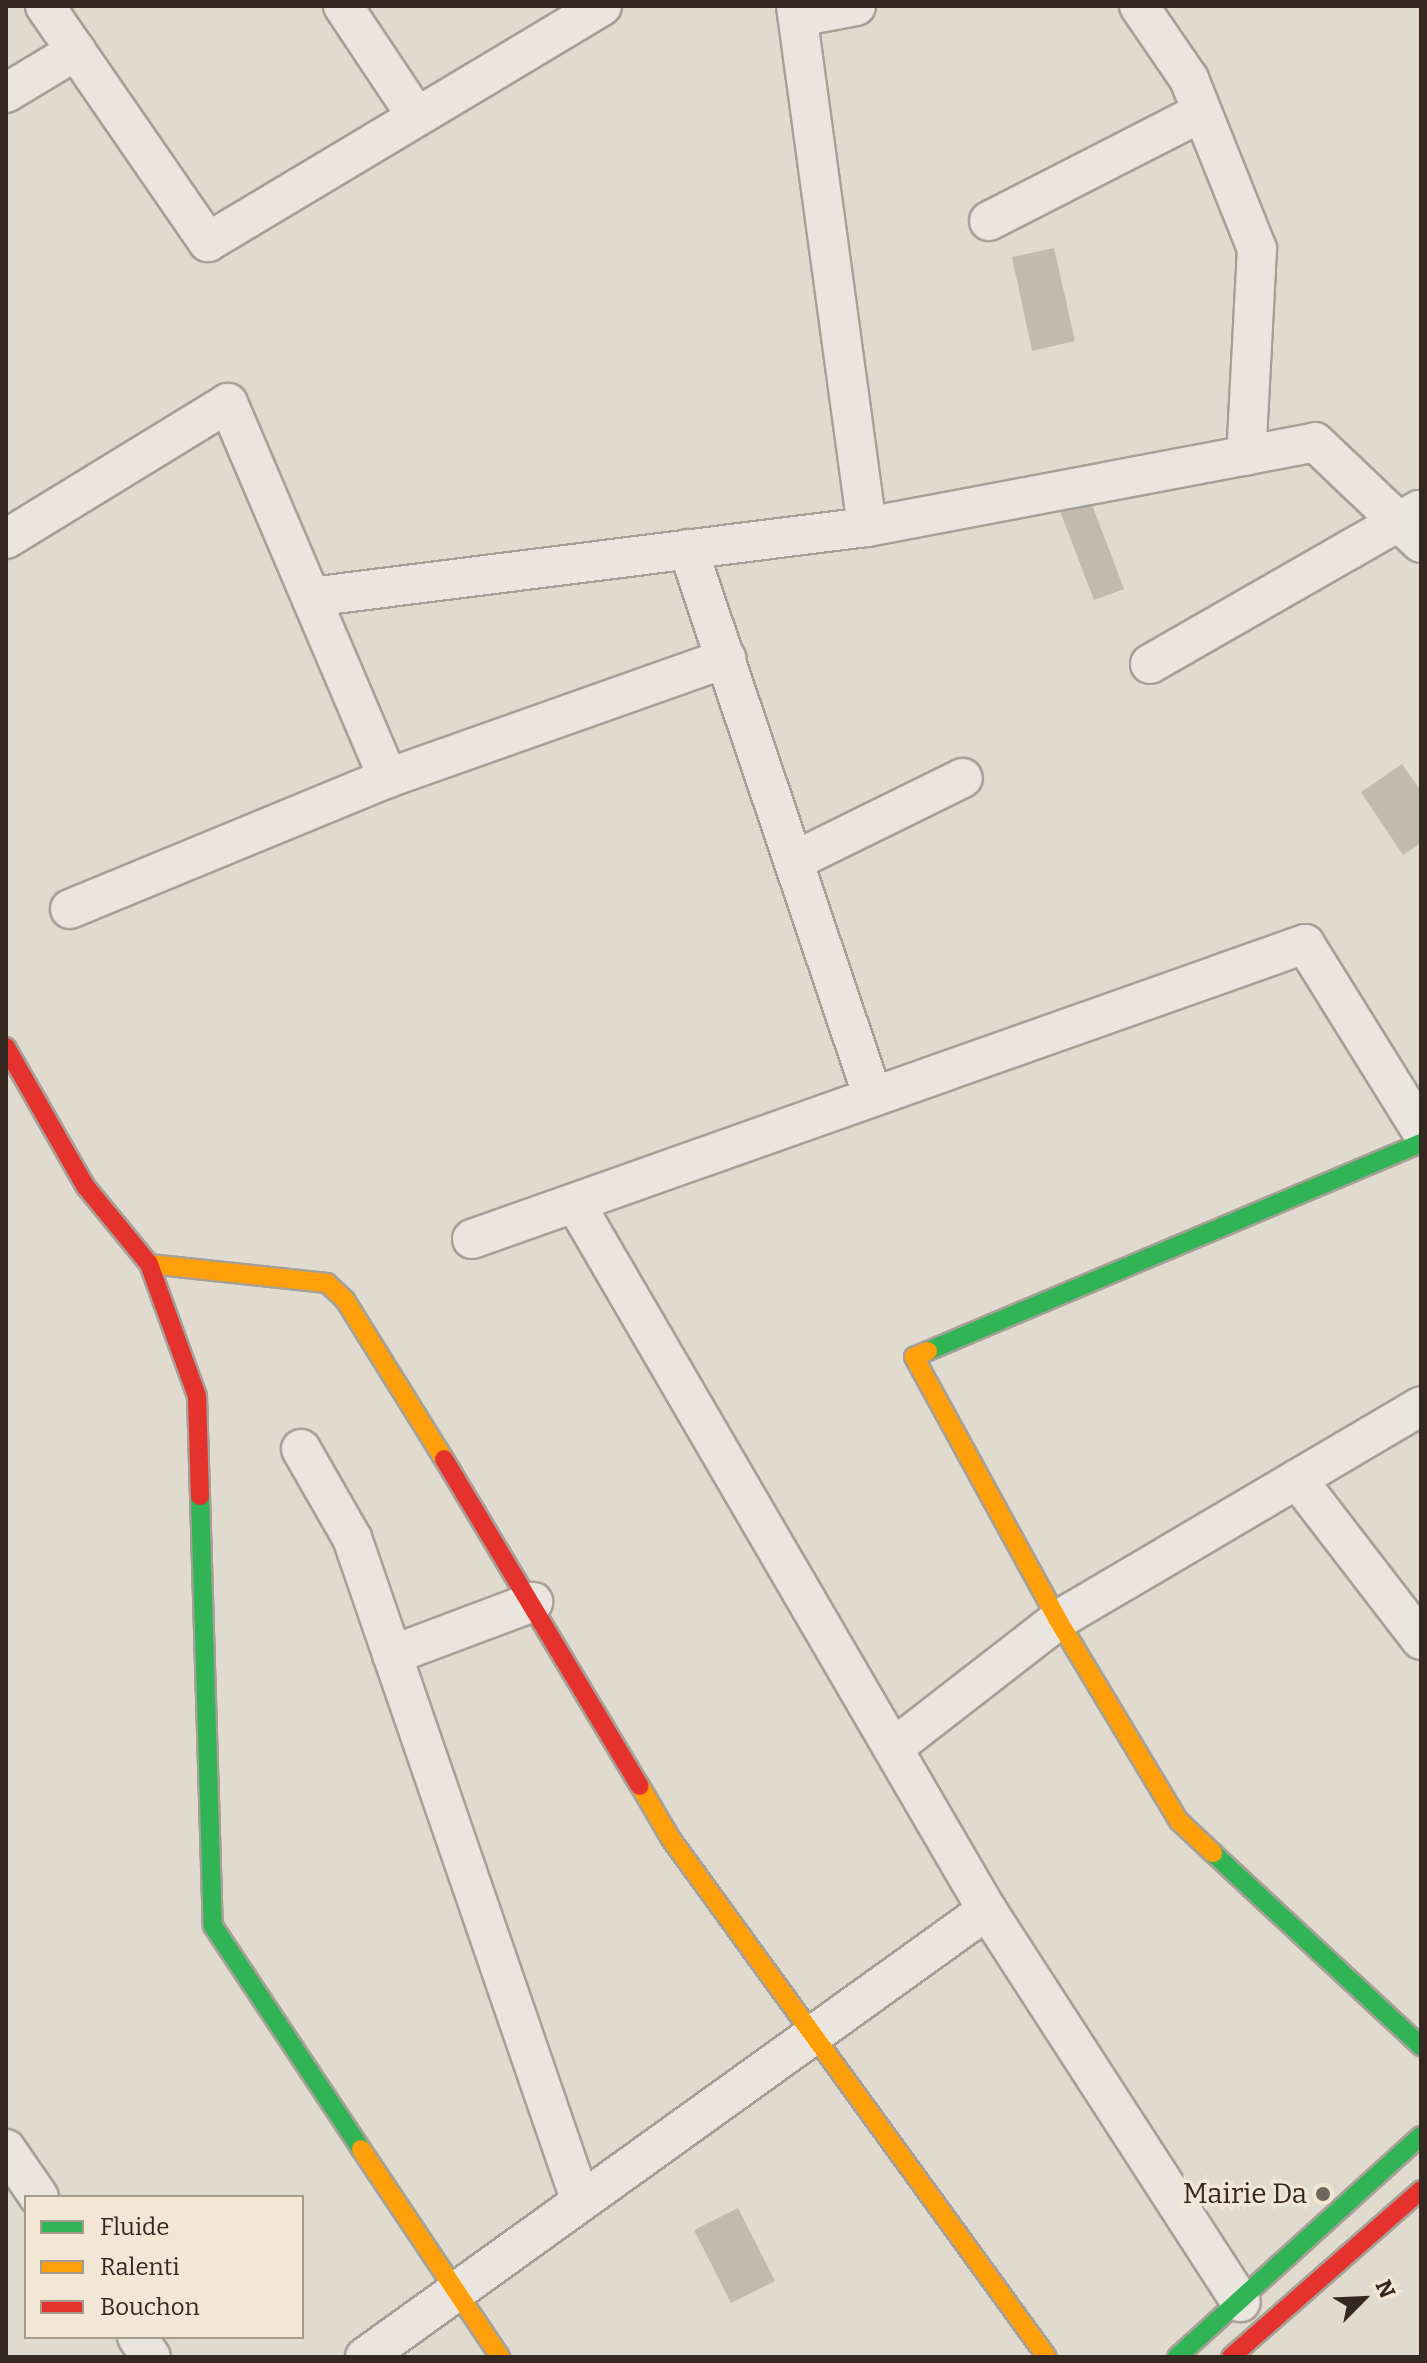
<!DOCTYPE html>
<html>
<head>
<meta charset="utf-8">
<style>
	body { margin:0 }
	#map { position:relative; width:1427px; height:2363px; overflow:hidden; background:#e1dace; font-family:Bitter,serif }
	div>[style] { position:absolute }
	.building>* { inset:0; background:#c4b9af }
	.roads { filter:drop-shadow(2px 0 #a6a097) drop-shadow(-2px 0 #a6a097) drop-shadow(0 2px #a6a097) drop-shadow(0 -2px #a6a097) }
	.street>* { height:38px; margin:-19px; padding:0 19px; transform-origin:19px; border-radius:19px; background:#eae5de }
	.fast>* { height:18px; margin:-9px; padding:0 9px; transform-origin:9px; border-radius:9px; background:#30b455 }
	.slow>* { height:18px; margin:-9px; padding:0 9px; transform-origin:9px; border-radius:9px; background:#ff9f0a }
	.jam>* { height:18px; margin:-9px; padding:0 9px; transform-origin:9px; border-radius:9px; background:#e5322d }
	.dots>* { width:22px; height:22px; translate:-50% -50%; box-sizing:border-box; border:4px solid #f1e7d4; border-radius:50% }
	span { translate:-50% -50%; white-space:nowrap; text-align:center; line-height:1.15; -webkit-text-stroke:6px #f1e7d4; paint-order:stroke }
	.poi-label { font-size:28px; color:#342820 }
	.right { translate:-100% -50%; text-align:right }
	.frame { position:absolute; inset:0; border:8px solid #342820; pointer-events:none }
	.legend { position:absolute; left:24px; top:2195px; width:280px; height:144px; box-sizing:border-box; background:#f1e7d4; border:2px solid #a59b8c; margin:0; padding:10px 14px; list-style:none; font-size:24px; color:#342820 }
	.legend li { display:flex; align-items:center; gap:16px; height:40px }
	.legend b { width:40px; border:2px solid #a59b8c }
	.north { position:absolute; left:1323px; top:2259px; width:80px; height:80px; -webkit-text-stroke:6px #f1e7d4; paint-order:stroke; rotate:66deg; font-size:22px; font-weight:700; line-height:32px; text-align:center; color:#342820 }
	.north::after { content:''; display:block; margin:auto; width:28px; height:36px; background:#342820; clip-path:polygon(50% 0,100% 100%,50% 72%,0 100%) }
</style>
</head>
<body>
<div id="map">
	<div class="building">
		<div style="clip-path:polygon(1054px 248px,1075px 341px,1032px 351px,1012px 257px)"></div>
		<div style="clip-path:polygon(1088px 494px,1124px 589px,1094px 600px,1058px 506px)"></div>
		<div style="clip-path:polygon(1402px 764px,1421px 791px,1421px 843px,1403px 855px,1361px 792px)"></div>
		<div style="clip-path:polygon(738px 2208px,775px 2281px,731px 2303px,694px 2230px)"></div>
	</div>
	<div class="roads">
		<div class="street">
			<div style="left:45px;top:6px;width:287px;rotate:55.4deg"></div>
			<div style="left:208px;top:242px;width:459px;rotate:-30.9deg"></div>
			<div style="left:343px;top:6px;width:133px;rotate:56.3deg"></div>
			<div style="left:796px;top:6px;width:526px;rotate:82.24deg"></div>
			<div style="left:1139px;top:6px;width:88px;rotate:55.6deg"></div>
			<div style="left:1189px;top:79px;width:183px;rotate:68.2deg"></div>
			<div style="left:1257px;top:249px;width:207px;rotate:93deg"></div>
			<div style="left:798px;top:17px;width:59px;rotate:-10.7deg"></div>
			<div style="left:6px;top:93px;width:82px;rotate:-31deg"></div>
			<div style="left:989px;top:221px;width:239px;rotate:-27.1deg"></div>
			<div style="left:6px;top:539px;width:260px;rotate:-31.5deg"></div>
			<div style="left:228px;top:403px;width:408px;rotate:66.9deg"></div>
			<div style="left:688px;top:549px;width:578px;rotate:71.35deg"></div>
			<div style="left:311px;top:597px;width:560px;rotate:-7.18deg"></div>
			<div style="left:867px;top:527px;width:456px;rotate:-10.7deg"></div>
			<div style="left:1315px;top:442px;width:146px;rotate:43.6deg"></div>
			<div style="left:1150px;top:664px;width:310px;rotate:-29.8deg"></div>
			<div style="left:794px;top:861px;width:188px;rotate:-26.2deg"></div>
			<div style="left:70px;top:909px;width:344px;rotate:-22.4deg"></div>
			<div style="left:388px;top:778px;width:359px;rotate:-19.5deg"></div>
			<div style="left:575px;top:1203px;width:818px;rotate:59.77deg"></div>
			<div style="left:987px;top:1910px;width:467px;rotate:57.1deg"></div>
			<div style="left:472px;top:1239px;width:884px;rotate:-19.5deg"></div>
			<div style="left:1305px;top:944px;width:219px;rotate:58.1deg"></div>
			<div style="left:301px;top:1449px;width:103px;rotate:60.2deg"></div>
			<div style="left:352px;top:1538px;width:702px;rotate:70.97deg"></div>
			<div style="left:1297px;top:1479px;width:203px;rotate:52.4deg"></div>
			<div style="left:392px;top:1655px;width:151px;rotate:-20.6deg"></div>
			<div style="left:893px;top:1748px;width:209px;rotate:-37.8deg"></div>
			<div style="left:1058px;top:1620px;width:421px;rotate:-30.5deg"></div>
			<div style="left:6px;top:2149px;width:58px;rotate:55.5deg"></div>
			<div style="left:137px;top:2337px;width:24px;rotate:55deg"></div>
			<div style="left:365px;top:2357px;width:766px;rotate:-35.7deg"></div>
		</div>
		<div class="fast">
			<div style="left:928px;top:1351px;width:535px;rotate:-22.88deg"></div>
			<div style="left:200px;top:1496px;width:430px;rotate:88.3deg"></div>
			<div style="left:213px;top:1926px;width:268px;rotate:56.4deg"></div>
			<div style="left:1213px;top:1853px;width:284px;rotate:42.9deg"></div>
			<div style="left:1177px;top:2357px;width:329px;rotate:-42.2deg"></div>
		</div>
		<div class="slow">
			<div style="left:149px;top:1264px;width:179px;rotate:6.1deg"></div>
			<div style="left:327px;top:1283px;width:25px;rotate:43deg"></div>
			<div style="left:345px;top:1300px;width:187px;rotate:58.1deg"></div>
			<div style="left:928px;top:1351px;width:15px;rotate:157deg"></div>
			<div style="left:914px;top:1357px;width:300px;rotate:61.3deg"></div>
			<div style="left:1058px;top:1620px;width:235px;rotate:59deg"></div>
			<div style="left:1179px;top:1821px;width:47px;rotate:43.3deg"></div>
			<div style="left:640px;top:1786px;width:61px;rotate:59.7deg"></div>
			<div style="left:671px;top:1839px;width:640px;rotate:54.03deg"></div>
			<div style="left:361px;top:2149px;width:250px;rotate:56.2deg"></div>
		</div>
		<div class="jam">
			<div style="left:6px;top:1047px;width:161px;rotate:60.3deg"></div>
			<div style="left:86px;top:1187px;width:99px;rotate:50.7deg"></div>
			<div style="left:149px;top:1264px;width:140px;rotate:70deg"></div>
			<div style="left:197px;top:1396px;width:100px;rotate:88.3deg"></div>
			<div style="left:444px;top:1459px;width:381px;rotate:59.1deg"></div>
			<div style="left:1231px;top:2357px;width:253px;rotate:-41.3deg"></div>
		</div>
	</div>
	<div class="dots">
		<div style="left:1323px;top:2194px;background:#71665d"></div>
	</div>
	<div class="poi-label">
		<span class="right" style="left:1307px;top:2194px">Mairie Da</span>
	</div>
	<div class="frame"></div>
	<ul class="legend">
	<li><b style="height:10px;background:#30b455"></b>Fluide</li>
	<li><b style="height:10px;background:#ff9f0a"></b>Ralenti</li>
	<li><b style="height:10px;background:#e5322d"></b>Bouchon</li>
	</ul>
	<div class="north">N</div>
</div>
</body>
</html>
